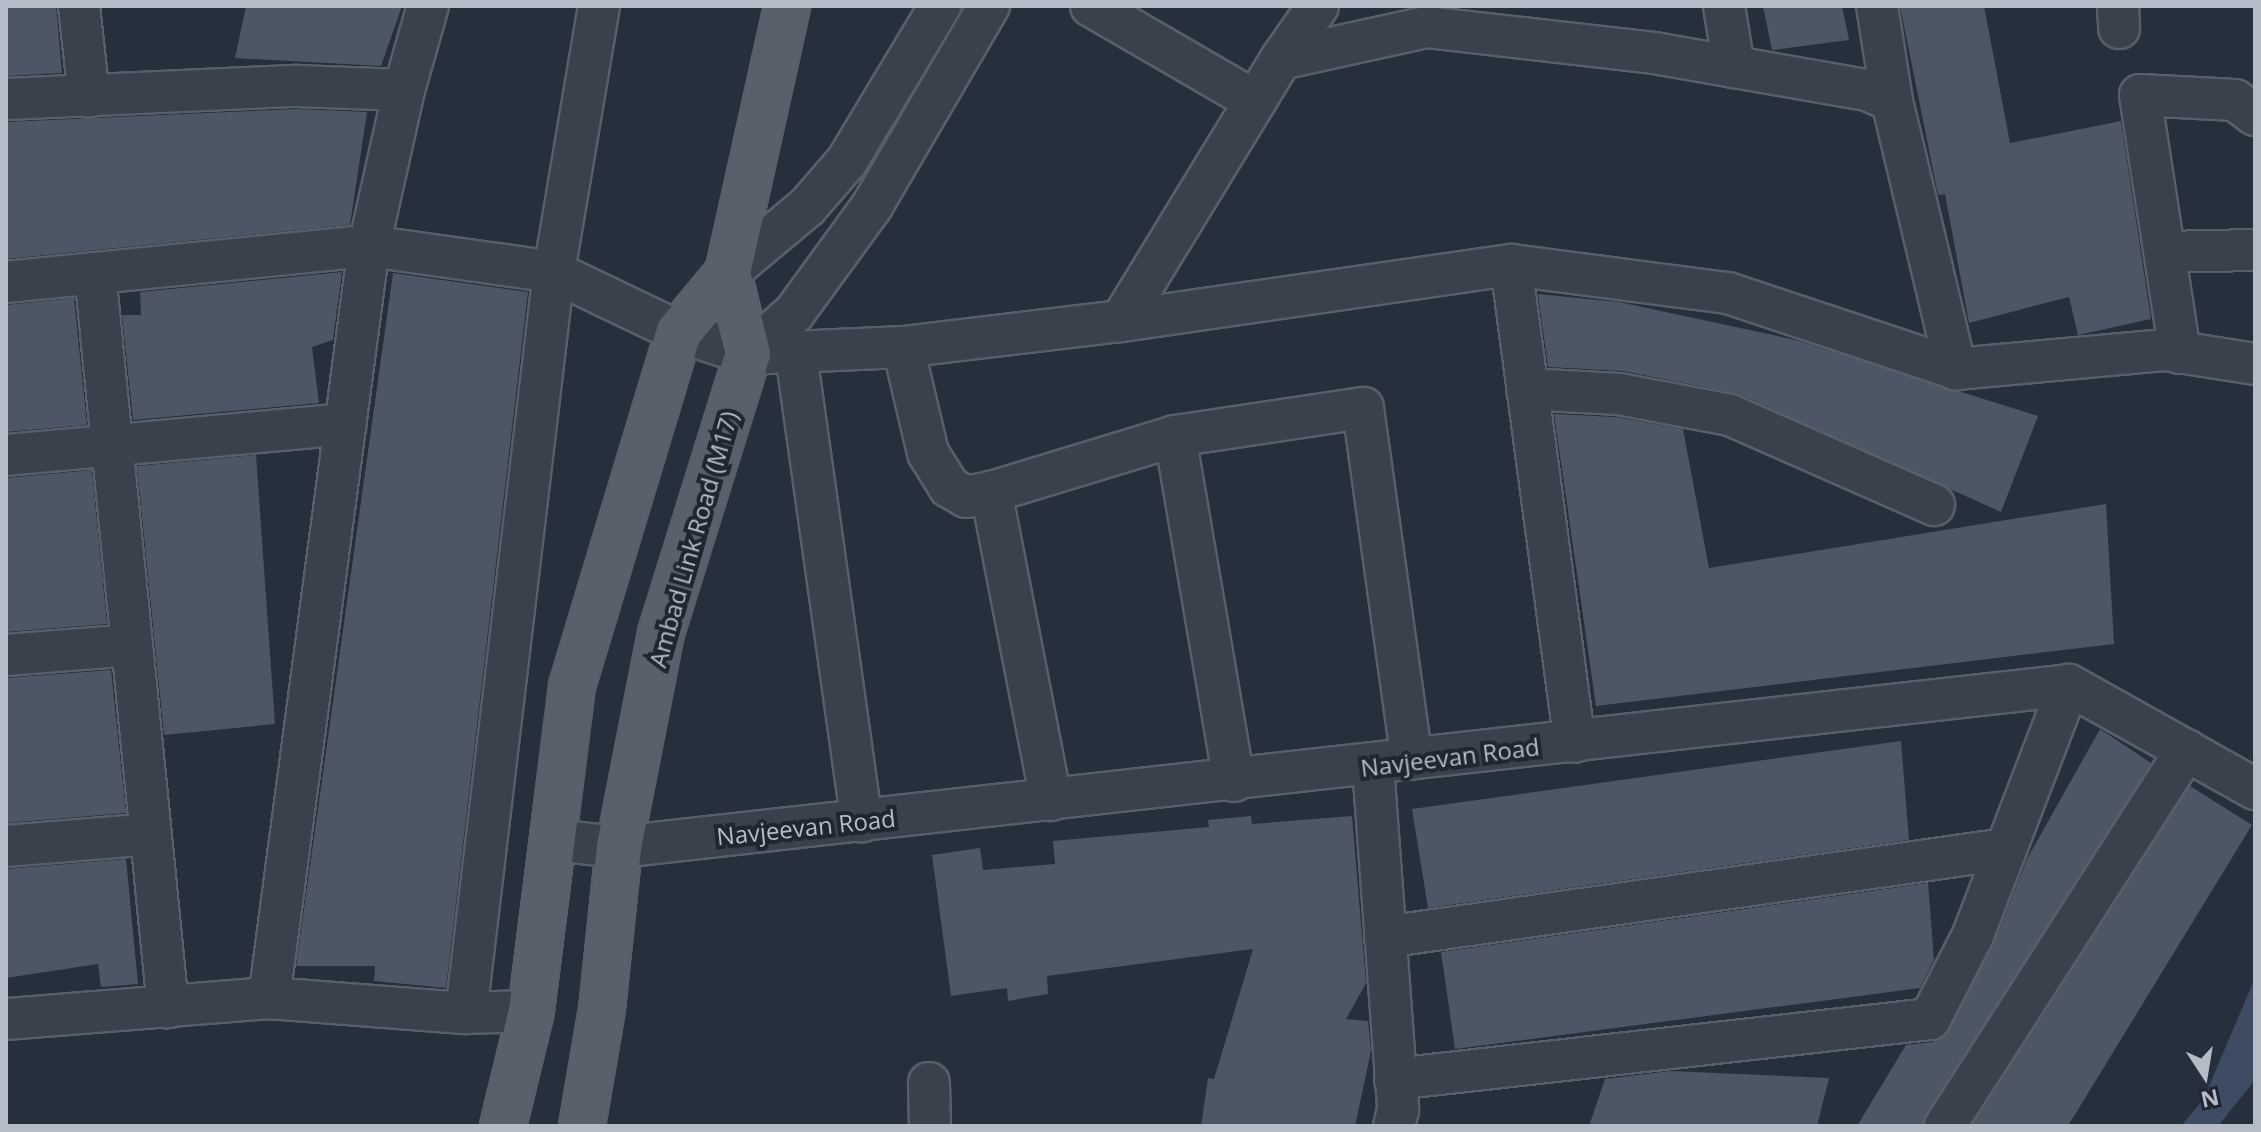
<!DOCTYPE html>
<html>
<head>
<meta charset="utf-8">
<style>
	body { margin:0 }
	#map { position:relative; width:2261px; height:1132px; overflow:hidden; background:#262f3c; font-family:"Open Sans",sans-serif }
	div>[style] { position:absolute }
	.water>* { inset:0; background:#3d4c63 }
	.building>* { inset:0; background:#4d5665 }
	.roads { filter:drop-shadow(2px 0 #585f6a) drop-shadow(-2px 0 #585f6a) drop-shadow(0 2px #585f6a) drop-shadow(0 -2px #585f6a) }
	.minor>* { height:40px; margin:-20px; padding:0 20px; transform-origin:20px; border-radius:20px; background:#3a414c }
	.major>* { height:44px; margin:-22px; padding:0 22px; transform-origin:22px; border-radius:22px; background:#58606c }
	span { translate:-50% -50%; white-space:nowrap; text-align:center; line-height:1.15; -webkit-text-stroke:8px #1f2631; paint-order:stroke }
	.street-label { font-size:24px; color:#b6bcc7 }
	.frame { position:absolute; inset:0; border:8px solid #b6bcc7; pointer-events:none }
	.north { position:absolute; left:2165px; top:1036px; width:80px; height:80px; -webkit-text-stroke:6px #1f2631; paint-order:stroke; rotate:168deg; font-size:22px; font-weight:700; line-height:32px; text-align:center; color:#b6bcc7 }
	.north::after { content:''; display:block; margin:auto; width:28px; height:36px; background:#b6bcc7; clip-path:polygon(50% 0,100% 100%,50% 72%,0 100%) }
</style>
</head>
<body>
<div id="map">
	<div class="water">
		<div style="clip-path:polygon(2255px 978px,2255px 1080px,2218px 1126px,2181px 1126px,2203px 1100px)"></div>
	</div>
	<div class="building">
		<div style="clip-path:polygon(6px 6px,56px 6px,62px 73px,6px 76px)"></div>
		<div style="clip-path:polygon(246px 6px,402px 6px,381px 66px,235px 58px)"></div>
		<div style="clip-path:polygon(1763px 6px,1842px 6px,1849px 40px,1772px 50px)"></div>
		<div style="clip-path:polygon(1900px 6px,1984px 6px,2010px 143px,2121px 121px,2151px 319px,2078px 335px,2069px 297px,1969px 323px,1945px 194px,1938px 195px)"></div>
		<div style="clip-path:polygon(297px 109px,367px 112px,350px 225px,6px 259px,6px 122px)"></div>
		<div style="clip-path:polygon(342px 272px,333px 340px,312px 347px,319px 403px,133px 420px,122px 315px,141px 315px,140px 292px)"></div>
		<div style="clip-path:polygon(393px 273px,528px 292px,446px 988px,374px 981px,375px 966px,296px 966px)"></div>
		<div style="clip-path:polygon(1538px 294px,1619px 302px,1796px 340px,2038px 416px,2001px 512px,1739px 394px,1623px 371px,1548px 367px)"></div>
		<div style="clip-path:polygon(74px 298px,87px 425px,6px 432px,6px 305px)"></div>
		<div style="clip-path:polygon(1554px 414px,1616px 417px,1683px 429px,1709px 568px,2106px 504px,2114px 644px,1596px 706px)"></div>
		<div style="clip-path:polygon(256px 455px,275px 724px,164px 735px,137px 466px)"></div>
		<div style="clip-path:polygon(92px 470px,107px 624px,6px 632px,6px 478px)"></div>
		<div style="clip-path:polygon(111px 670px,126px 813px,6px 823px,6px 678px)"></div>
		<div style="clip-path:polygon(2100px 729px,2151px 763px,1922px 1126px,1857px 1126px,1906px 1045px,1933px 1042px,1950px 1029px,1994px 943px,2027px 859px)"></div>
		<div style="clip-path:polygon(1901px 741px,1909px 840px,1428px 908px,1412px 809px)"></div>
		<div style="clip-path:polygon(2190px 786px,2252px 825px,2068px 1126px,1972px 1126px)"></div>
		<div style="clip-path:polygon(1251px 816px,1252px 824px,1352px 816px,1366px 983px,1346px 1019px,1368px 1021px,1371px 1051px,1355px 1126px,1201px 1126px,1208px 1078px,1214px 1079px,1253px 949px,1047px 976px,1048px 994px,1008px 1001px,1007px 988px,951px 996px,932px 855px,980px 848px,983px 870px,1055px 864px,1053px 841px,1209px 827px,1208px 820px)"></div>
		<div style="clip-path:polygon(126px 859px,138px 984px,101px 987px,98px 964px,6px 978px,6px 869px)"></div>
		<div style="clip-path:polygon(1928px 883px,1934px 960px,1920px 988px,1455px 1049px,1441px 952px)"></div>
		<div style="clip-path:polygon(1670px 1071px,1829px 1078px,1817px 1126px,1589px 1126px,1605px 1079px)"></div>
	</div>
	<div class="roads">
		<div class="minor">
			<div style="left:79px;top:6px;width:91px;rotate:83.7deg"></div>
			<div style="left:1091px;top:6px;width:190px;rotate:30.1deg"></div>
			<div style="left:1318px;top:6px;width:65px;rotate:124.9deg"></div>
			<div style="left:1281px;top:59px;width:307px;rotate:121.4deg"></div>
			<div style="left:1121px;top:321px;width:394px;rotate:-8.2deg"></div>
			<div style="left:1511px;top:265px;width:481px;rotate:82.4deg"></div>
			<div style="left:1724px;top:6px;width:62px;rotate:80.7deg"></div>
			<div style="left:1877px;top:6px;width:96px;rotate:81deg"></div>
			<div style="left:2118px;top:6px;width:22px;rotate:87deg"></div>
			<div style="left:1281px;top:59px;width:148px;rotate:-12.4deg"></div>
			<div style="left:1426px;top:27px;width:229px;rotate:6.5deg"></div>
			<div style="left:1654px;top:53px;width:216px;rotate:9.9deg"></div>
			<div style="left:1867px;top:90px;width:27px;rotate:24deg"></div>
			<div style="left:1892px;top:101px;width:276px;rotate:76.6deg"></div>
			<div style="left:1956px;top:369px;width:211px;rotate:-5.2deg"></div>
			<div style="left:2166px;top:350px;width:90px;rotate:8.9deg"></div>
			<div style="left:404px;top:90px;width:87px;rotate:-74.1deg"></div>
			<div style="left:6px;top:99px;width:291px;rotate:-2.6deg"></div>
			<div style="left:297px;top:86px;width:107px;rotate:2.1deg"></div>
			<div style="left:404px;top:90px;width:160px;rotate:102.6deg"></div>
			<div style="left:369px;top:246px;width:759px;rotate:97.57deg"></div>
			<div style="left:269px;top:998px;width:264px;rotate:175.4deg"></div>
			<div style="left:2165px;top:252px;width:90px;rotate:-1.3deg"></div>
			<div style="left:1511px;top:265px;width:219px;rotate:7.4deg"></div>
			<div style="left:1728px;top:293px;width:240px;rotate:18.4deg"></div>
			<div style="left:95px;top:273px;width:738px;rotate:84.32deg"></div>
			<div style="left:728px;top:273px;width:103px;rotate:-39.9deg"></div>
			<div style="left:807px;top:207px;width:61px;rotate:-49deg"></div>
			<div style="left:847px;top:161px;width:181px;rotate:-59deg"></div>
			<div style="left:6px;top:282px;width:365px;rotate:-5.7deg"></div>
			<div style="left:369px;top:246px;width:187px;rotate:8deg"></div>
			<div style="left:554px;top:272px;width:139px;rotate:25.6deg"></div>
			<div style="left:679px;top:332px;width:72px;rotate:17.7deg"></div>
			<div style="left:748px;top:354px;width:155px;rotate:-2.6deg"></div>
			<div style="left:903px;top:347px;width:220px;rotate:-6.8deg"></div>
			<div style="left:903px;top:347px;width:109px;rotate:76.7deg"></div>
			<div style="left:928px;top:453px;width:40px;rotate:58deg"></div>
			<div style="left:949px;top:487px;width:20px;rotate:30deg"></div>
			<div style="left:966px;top:497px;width:25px;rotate:-11deg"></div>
			<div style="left:2180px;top:353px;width:261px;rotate:-98.8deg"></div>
			<div style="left:2140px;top:95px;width:95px;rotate:3deg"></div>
			<div style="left:2235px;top:100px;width:25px;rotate:37deg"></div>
			<div style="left:748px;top:354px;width:62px;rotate:-41.7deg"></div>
			<div style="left:794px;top:313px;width:132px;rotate:-53.9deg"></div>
			<div style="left:872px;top:206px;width:232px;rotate:-59.7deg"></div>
			<div style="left:796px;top:354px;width:472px;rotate:82deg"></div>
			<div style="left:1527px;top:389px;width:92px;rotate:3.1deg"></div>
			<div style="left:1619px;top:394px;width:113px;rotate:10.7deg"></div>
			<div style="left:1730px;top:415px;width:223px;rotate:23.8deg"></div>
			<div style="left:1175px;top:436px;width:350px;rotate:80.3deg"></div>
			<div style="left:6px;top:455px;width:341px;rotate:-5.2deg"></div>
			<div style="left:6px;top:655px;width:126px;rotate:-4.5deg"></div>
			<div style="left:1373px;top:766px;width:345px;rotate:85.8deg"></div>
			<div style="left:1398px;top:1110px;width:16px;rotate:104deg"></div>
			<div style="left:1051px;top:800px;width:314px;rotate:-101deg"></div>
			<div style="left:991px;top:492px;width:192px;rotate:-16.9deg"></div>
			<div style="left:1175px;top:436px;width:190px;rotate:-8.5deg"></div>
			<div style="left:1363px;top:408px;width:354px;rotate:82.1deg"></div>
			<div style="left:553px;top:840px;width:66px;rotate:6.1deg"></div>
			<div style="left:619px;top:847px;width:1459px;rotate:-6.37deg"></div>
			<div style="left:2069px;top:685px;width:213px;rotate:29.2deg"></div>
			<div style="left:6px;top:846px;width:145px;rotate:-4.7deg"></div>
			<div style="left:1385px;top:937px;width:627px;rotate:-8.07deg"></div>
			<div style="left:269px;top:998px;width:198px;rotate:4.4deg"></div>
			<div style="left:466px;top:1013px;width:65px;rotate:-1.8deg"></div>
			<div style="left:466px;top:1013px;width:746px;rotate:-83.23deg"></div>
			<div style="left:554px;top:272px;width:270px;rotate:-80.4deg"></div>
			<div style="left:1395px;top:1079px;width:538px;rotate:-6.4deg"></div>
			<div style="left:1930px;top:1019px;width:94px;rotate:-62.9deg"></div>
			<div style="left:1973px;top:935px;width:268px;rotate:-69deg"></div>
			<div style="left:929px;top:1083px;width:43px;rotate:88.7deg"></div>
			<div style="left:1945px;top:1126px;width:447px;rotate:-57.3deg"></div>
		</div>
		<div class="major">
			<div style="left:503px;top:1126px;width:118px;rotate:-76.3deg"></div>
			<div style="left:531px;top:1011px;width:328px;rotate:-82.8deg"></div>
			<div style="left:572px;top:686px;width:370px;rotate:-73.2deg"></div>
			<div style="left:679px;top:332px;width:77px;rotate:-50.3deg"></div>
			<div style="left:582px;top:1126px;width:119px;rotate:-80.3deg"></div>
			<div style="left:602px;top:1009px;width:163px;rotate:-84deg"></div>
			<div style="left:619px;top:847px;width:218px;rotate:-78.9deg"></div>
			<div style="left:661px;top:633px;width:292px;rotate:-72.7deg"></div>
			<div style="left:748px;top:354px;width:83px;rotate:-103.9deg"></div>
			<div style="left:728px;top:273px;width:273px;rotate:-77.5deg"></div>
		</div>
	</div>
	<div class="street-label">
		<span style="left:693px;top:539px;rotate:-74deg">Ambad Link Road (M17)</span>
		<span style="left:1450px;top:757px;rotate:-7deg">Navjeevan Road</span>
		<span style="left:806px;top:827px;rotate:-6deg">Navjeevan Road</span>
	</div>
	<div class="frame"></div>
	<div class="north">N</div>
</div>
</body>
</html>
